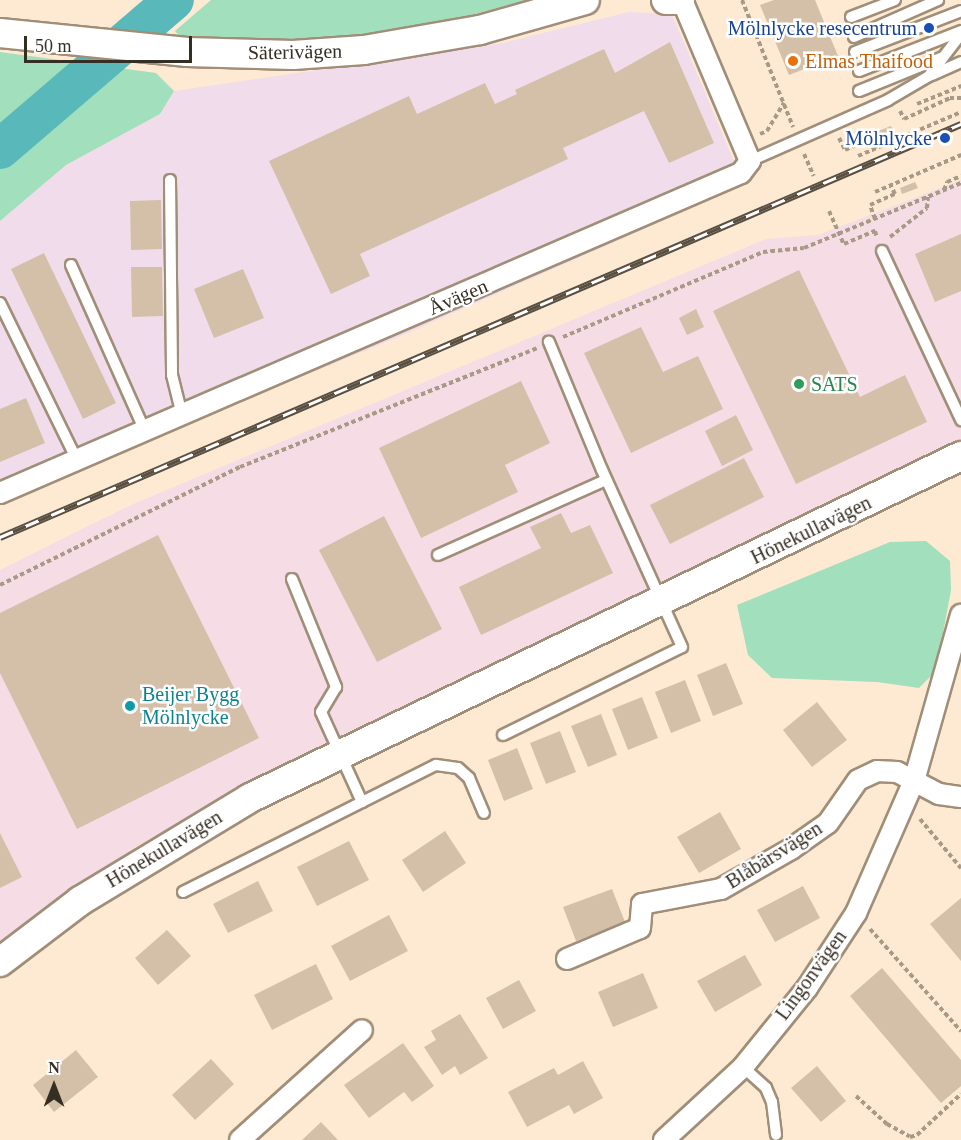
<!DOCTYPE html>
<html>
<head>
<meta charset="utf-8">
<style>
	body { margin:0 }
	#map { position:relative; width:961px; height:1140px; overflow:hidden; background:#feead2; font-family:"Times New Roman",serif }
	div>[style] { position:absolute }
	.commercial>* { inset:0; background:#f5dce5 }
	.industrial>* { inset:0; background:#f1dceb }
	.green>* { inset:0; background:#a2dfbc }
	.river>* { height:40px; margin:-20px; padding:0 20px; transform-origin:20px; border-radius:20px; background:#59b9ba }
	.building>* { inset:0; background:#d4c0a9 }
	.path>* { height:4px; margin-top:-2px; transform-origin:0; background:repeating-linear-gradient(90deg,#a99a88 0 4.5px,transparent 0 7.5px) }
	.roads { filter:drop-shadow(2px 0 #a08e78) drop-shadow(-2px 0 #a08e78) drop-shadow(0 2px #a08e78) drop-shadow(0 -2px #a08e78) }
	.lane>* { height:10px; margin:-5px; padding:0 5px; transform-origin:5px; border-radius:5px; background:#fff }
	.street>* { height:20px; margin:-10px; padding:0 10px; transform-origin:10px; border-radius:10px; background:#fff }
	.secondary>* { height:28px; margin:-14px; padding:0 14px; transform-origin:14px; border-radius:14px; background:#fff }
	.rail>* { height:7px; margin-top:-3.5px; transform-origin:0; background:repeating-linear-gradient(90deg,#fff 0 14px,#584f42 0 28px); box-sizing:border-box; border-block:2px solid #584f42 }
	.dots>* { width:16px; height:16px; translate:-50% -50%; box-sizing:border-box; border:3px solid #fff; border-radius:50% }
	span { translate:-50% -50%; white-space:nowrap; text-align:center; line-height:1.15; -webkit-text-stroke:5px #fff; paint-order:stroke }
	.transit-label { font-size:20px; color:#164399 }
	.right { translate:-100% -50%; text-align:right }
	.street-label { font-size:20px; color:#352e24 }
	.food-label { font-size:20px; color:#c56008 }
	.left { translate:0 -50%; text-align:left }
	.leisure-label { font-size:20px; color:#27864d }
	.culture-label { font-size:20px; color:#0d838f }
	.north { position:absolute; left:24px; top:1056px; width:60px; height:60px; -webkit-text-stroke:4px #fff; paint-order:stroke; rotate:0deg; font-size:16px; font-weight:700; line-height:24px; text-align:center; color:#352e24 }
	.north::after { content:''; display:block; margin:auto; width:21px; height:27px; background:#352e24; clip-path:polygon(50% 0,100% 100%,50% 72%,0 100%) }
	.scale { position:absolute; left:24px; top:36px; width:168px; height:27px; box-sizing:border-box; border:3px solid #352e24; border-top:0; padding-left:8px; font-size:18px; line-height:21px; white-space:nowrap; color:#352e24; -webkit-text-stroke:4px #fff; paint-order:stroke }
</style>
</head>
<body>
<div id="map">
	<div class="commercial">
		<div style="clip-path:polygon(961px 180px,961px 448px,580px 630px,278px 768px,135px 847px,0 943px,0 570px,133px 504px,766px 239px,818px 235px)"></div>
	</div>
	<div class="industrial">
		<div style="clip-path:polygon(629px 12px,672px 14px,744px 185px,403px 335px,0 501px,0 221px,66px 165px,160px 114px,174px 91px,502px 43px)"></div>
	</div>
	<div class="green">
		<div style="clip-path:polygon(211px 0,527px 0,402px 34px,288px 43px,181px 38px,175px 31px)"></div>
		<div style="clip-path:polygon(0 52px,156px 73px,174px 91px,160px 114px,66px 165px,0 221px)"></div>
		<div style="clip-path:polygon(926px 541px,950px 561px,951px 590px,936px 671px,919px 688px,877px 682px,772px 678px,748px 655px,737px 605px,890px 542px)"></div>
	</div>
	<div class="river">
		<div style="left:0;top:149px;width:229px;rotate:-40.6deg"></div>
	</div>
	<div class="building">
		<div style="clip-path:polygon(774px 0,815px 0,838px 56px,789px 75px,760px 5px)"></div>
		<div style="clip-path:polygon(670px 42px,714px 143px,669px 163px,644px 111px,563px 148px,568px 159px,360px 254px,370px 276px,331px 294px,269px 161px,409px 96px,417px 114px,485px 83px,495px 104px,517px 94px,515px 90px,604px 49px,615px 73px)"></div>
		<div style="clip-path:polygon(891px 126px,894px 132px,878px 139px,876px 132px)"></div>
		<div style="clip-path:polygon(915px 182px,918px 188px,902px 194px,900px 188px)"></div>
		<div style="clip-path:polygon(161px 200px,162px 249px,131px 250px,130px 201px)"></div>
		<div style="clip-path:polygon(961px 234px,961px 291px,935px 302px,915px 254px)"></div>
		<div style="clip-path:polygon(44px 253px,116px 403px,83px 419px,11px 269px)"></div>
		<div style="clip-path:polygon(131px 267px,162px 267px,163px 316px,132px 317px)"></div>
		<div style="clip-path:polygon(243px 269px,264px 318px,214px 338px,194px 289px)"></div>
		<div style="clip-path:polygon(799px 270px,860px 397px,905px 375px,927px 422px,796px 484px,713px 311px)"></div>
		<div style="clip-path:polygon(696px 309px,704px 327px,687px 335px,679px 318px)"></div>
		<div style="clip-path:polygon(641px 327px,663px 372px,698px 356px,723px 409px,631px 453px,584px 353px)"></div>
		<div style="clip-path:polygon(521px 381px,550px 443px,505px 465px,518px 492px,421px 538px,379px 448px)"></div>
		<div style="clip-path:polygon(26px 398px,45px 443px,0 462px,0 409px)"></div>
		<div style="clip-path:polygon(736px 415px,753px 450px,722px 466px,705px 431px)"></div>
		<div style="clip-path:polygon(744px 458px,764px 497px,670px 544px,650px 505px)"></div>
		<div style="clip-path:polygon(561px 513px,571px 533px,590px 525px,613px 573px,481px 635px,459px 587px,541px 548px,530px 527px)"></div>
		<div style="clip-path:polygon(384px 516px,442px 629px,377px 662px,319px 550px)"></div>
		<div style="clip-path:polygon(158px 535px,259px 738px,77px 829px,0 673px,0 613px)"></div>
		<div style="clip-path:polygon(726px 663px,743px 704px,713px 716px,697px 675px)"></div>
		<div style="clip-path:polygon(685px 680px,701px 721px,671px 733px,655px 692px)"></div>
		<div style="clip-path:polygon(642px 697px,658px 738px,628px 750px,612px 709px)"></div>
		<div style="clip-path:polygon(817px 702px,847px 740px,812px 767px,783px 730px)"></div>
		<div style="clip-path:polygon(601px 714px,617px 755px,588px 767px,571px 726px)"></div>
		<div style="clip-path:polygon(560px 731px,576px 772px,546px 784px,530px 743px)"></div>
		<div style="clip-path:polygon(517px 748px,533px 789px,504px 801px,488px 760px)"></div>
		<div style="clip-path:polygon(720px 812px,741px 849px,699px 873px,677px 837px)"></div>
		<div style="clip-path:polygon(445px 831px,466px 863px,423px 892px,402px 860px)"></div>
		<div style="clip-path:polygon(0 833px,22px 877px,0 888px)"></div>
		<div style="clip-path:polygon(349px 841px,369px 880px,317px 906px,297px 867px)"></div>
		<div style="clip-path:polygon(258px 881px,273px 911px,228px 933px,213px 904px)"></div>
		<div style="clip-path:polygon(803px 886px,820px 918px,775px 942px,757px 910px)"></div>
		<div style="clip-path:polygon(612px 889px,625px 922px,576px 941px,563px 907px)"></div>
		<div style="clip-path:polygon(961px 898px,961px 961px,930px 924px)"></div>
		<div style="clip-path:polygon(389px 915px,408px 951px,350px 981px,331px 946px)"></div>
		<div style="clip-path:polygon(167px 930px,191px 956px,158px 985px,135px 958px)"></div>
		<div style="clip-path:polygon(745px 955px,762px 985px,715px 1012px,697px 981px)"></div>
		<div style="clip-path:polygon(316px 964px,333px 999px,272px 1030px,254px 995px)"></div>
		<div style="clip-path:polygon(882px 968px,961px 1060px,961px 1086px,941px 1103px,850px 996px)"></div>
		<div style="clip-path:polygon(643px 973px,658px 1008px,613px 1027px,598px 992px)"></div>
		<div style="clip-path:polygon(519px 980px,536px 1011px,503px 1029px,486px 998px)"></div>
		<div style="clip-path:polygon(460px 1014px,488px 1058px,460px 1075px,455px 1066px,442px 1075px,424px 1047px,436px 1040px,431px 1031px)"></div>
		<div style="clip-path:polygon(403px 1043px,434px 1086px,412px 1102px,404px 1092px,369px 1118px,344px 1085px)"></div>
		<div style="clip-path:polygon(76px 1050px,98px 1077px,54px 1112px,33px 1085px)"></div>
		<div style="clip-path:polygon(211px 1059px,234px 1084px,195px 1120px,172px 1095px)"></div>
		<div style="clip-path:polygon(583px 1061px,603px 1098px,574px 1114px,569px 1105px,527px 1127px,508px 1092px,554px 1068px,558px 1075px)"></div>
		<div style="clip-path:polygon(817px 1066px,846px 1101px,821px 1122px,791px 1088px)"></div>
		<div style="clip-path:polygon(321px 1122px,338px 1140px,302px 1140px)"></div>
	</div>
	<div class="path">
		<div style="left:742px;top:0;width:137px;rotate:68.1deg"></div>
		<div style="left:917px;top:104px;width:48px;rotate:-22.2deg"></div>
		<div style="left:900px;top:111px;width:9px;rotate:63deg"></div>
		<div style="left:904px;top:119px;width:51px;rotate:-24.5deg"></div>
		<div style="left:950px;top:98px;width:11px"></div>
		<div style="left:760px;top:134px;width:8px;rotate:-23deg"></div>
		<div style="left:767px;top:131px;width:33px;rotate:-59deg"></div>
		<div style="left:839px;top:138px;width:13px;rotate:63deg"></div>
		<div style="left:845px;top:150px;width:30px;rotate:-23deg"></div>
		<div style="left:873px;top:138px;width:11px;rotate:63deg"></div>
		<div style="left:804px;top:154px;width:24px;rotate:66deg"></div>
		<div style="left:858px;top:156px;width:112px;rotate:-23.1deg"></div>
		<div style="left:944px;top:190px;width:9px;rotate:-69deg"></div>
		<div style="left:947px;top:182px;width:15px;rotate:-23deg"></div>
		<div style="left:875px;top:192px;width:94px;rotate:-23.3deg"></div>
		<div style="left:829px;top:211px;width:36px;rotate:66deg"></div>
		<div style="left:844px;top:244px;width:34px;rotate:-23deg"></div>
		<div style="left:875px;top:231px;width:7px;rotate:74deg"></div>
		<div style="left:875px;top:219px;width:15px;rotate:-110deg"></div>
		<div style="left:870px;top:205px;width:27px;rotate:-24deg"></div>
		<div style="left:895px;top:194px;width:9px;rotate:-117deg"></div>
		<div style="left:890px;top:237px;width:47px;rotate:-38.1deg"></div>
		<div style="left:927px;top:208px;width:11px;rotate:-85deg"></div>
		<div style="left:563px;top:337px;width:217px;rotate:-23deg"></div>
		<div style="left:763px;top:252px;width:41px;rotate:-5.6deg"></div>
		<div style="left:804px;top:248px;width:170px;rotate:-22.5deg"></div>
		<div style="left:0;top:585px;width:267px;rotate:-26.2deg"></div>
		<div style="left:240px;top:467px;width:320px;rotate:-21.8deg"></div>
		<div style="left:920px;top:819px;width:64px;rotate:50.1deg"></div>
		<div style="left:870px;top:929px;width:137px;rotate:48.3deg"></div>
		<div style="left:856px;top:1096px;width:42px;rotate:42.1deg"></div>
		<div style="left:887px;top:1124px;width:26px;rotate:29deg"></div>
		<div style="left:910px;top:1137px;width:7px;rotate:-16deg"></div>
		<div style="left:917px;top:1135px;width:60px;rotate:-43deg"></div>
	</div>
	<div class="roads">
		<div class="lane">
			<div style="left:851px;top:17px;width:47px;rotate:-21.1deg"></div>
			<div style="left:854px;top:37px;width:92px;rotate:-23.8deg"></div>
			<div style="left:855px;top:52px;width:114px;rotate:-21.1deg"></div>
			<div style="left:859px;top:71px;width:110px;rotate:-21.4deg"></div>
			<div style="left:932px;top:75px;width:32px;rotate:-24deg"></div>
			<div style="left:859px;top:91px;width:91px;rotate:-22deg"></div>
			<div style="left:750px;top:161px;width:151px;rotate:-23.8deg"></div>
			<div style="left:888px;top:100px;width:48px;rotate:-30.3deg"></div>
			<div style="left:929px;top:76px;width:53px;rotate:-52.7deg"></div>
			<div style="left:170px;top:180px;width:195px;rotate:89.4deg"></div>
			<div style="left:172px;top:375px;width:41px;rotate:76deg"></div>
			<div style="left:882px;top:251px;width:187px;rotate:64.9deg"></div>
			<div style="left:71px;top:265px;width:182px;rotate:66deg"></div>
			<div style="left:0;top:303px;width:175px;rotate:63.9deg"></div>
			<div style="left:438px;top:555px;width:184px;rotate:-24.1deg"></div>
			<div style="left:292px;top:579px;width:117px;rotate:67.8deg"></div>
			<div style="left:336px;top:687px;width:29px;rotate:121deg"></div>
			<div style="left:321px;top:712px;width:99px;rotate:65.5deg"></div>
			<div style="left:503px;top:735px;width:199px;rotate:-26.2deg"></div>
			<div style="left:682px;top:647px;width:194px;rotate:-114.3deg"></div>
			<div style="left:602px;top:470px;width:139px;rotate:-112.5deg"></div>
			<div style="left:183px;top:892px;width:283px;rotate:-26.7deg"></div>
			<div style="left:436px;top:765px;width:22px;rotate:8deg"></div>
			<div style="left:458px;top:768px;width:15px;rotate:42deg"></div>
			<div style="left:469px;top:778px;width:38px;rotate:67deg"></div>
			<div style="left:743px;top:1067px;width:31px;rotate:42deg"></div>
			<div style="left:766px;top:1088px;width:15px;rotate:67deg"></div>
			<div style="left:772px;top:1102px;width:33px;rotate:83deg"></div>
		</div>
		<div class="street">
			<div style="left:0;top:493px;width:807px;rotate:-23.36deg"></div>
			<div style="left:741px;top:173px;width:15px;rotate:-53deg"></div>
			<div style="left:750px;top:161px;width:175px;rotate:-112.9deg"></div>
			<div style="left:567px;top:959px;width:79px;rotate:-23deg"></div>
			<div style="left:640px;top:928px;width:24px;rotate:-85deg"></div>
			<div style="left:642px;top:904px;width:80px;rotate:-10.8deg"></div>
			<div style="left:721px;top:889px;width:81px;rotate:-29.7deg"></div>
			<div style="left:791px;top:849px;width:45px;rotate:-35.1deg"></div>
			<div style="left:828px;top:823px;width:52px;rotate:-55.1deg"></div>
			<div style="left:858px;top:780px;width:21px;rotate:-25deg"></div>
			<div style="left:877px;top:771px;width:20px;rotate:3deg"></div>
			<div style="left:897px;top:772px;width:47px;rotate:27.6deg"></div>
			<div style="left:939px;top:794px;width:22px;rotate:8deg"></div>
			<div style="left:240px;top:1140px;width:164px;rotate:-42deg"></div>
			<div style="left:664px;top:1140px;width:108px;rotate:-42.7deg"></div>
			<div style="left:743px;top:1067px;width:102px;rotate:-51deg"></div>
			<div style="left:807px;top:988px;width:90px;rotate:-56.8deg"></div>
			<div style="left:856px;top:913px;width:144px;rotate:-66.3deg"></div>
			<div style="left:914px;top:781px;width:173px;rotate:-74.2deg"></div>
		</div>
		<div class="secondary">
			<div style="left:666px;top:0;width:14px"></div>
			<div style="left:0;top:33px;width:188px;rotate:5.8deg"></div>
			<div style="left:187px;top:52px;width:106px;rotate:1.6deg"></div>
			<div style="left:293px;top:55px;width:71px;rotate:-4deg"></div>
			<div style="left:364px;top:50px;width:118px;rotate:-9.8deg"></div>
			<div style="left:480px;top:30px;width:109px;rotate:-15.9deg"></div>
			<div style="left:0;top:962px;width:101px;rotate:-37.3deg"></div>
			<div style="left:80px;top:901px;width:199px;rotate:-31.2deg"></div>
			<div style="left:250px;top:798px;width:789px;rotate:-25.69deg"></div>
		</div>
	</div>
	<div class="rail">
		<div style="left:0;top:537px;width:1046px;rotate:-23.26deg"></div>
	</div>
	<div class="dots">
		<div style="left:929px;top:28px;background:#1a4fb4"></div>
		<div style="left:793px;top:61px;background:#e8710a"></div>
		<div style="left:945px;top:138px;background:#1a4fb4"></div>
		<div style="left:799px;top:384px;background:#2e9e5b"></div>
		<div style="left:130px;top:706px;background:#0f9aa8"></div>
	</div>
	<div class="transit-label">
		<span class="right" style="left:917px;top:28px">Mölnlycke resecentrum</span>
		<span class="right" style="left:932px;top:138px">Mölnlycke</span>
	</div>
	<div class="street-label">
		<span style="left:295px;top:52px;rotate:-1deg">Säterivägen</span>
		<span style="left:458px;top:297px;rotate:-23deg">Åvägen</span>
		<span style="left:811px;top:530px;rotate:-26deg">Hönekullavägen</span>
		<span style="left:164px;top:849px;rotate:-31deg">Hönekullavägen</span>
		<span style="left:774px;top:855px;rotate:-32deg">Blåbärsvägen</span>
		<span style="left:811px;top:975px;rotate:-54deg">Lingonvägen</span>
	</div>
	<div class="food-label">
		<span class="left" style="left:805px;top:61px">Elmas Thaifood</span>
	</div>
	<div class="leisure-label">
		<span class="left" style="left:811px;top:384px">SATS</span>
	</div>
	<div class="culture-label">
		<span class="left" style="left:142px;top:706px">Beijer Bygg<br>Mölnlycke</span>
	</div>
	<div class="north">N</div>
	<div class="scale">50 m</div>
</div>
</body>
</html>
